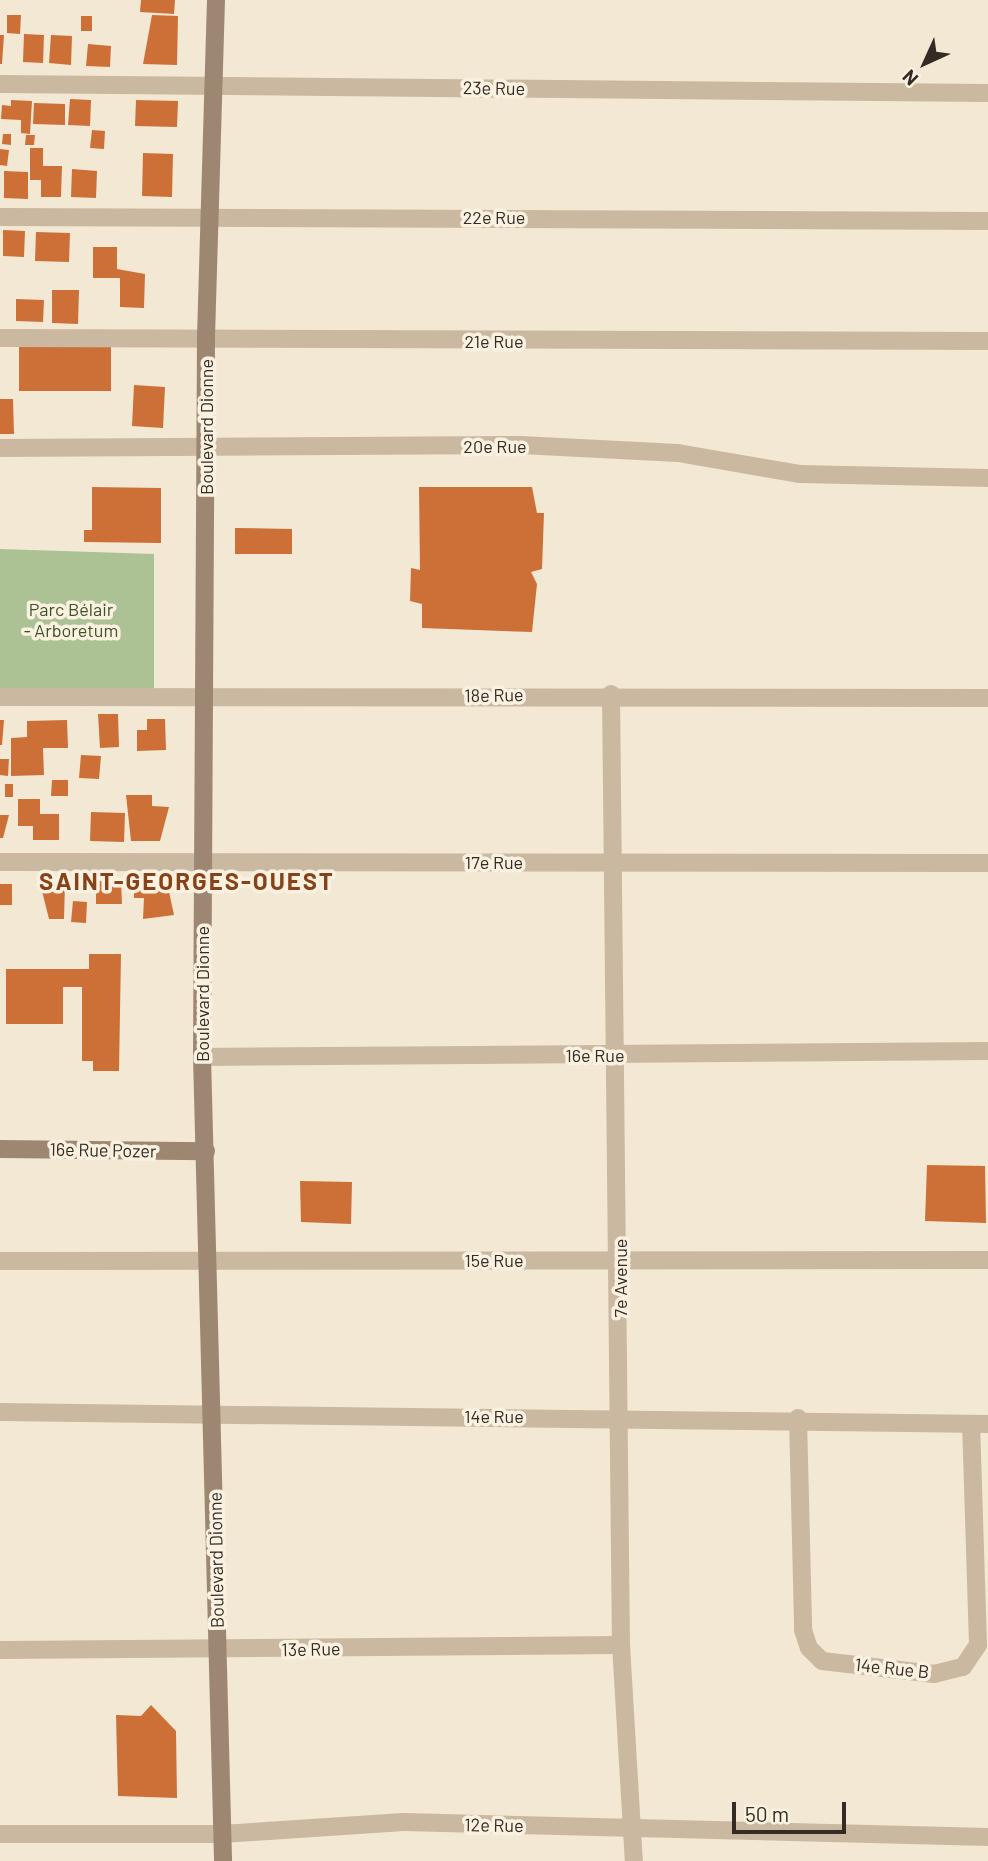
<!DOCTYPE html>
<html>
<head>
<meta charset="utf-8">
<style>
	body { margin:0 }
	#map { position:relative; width:988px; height:1861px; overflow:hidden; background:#f2e8d4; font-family:Barlow,sans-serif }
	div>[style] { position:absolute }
	.green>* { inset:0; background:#acc194 }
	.building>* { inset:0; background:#cd7037 }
	.minor>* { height:18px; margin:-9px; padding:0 9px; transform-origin:9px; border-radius:9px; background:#cab9a0 }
	.tertiary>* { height:18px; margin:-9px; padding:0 9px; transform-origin:9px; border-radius:9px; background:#cab9a0 }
	.secondary>* { height:18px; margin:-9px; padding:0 9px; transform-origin:9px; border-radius:9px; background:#9d8772 }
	span { translate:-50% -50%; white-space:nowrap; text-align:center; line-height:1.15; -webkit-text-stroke:7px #faf1e0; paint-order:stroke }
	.street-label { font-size:18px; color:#332b24 }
	.park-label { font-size:18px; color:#3c5326 }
	.district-label { font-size:24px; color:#864219; font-weight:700; letter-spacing:2px }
	.north { position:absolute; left:890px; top:28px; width:70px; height:70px; -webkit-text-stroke:5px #faf1e0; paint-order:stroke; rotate:225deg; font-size:19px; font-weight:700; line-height:28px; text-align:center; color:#332b24 }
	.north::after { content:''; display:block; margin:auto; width:24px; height:32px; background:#332b24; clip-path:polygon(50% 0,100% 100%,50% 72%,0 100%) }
	.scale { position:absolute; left:732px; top:1802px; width:114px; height:32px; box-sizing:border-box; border:4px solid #332b24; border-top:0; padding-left:9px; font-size:21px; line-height:24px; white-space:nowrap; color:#332b24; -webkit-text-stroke:5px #faf1e0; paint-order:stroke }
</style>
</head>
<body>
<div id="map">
	<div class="green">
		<div style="clip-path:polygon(0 549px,154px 554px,154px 690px,0 690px)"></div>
	</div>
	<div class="building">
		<div style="clip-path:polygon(141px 0,175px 0,174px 14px,140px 12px)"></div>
		<div style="clip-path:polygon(7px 15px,21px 15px,20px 34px,7px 33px)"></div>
		<div style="clip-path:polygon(152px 15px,178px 16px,177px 65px,143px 64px)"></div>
		<div style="clip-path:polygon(81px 16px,92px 16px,92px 31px,81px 31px)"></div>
		<div style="clip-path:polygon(24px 34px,44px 35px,43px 63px,23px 62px)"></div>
		<div style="clip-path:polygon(0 35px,4px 35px,2px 64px,0 64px)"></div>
		<div style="clip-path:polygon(51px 35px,72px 36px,71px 65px,49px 63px)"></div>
		<div style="clip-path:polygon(88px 44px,111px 46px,110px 67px,86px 66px)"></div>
		<div style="clip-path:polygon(70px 99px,91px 100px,90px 126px,68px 125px)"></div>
		<div style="clip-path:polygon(11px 100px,32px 101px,30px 134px,21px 133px,21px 120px,1px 119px,2px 105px,11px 106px)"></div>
		<div style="clip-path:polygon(136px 100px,178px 101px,177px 127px,135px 126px)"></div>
		<div style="clip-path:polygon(34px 103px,65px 104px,65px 125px,33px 124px)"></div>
		<div style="clip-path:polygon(92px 130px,105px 131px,104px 149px,90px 148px)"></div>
		<div style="clip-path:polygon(3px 134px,11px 134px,11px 145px,2px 144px)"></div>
		<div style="clip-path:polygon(26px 135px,35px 135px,34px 145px,25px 145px)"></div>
		<div style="clip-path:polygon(30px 148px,43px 148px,43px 166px,62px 166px,61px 197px,41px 197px,41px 180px,30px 180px)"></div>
		<div style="clip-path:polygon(0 149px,9px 150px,7px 166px,0 165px)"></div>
		<div style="clip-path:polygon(143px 153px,173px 154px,172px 197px,142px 196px)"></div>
		<div style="clip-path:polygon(72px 169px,97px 171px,96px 198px,71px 197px)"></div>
		<div style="clip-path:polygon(4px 171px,28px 172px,28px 199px,4px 198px)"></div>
		<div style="clip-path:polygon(3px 230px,25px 231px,24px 257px,3px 256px)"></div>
		<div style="clip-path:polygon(36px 232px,70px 233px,69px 262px,35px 261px)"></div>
		<div style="clip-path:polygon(93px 247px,117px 247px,117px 269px,145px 274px,144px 308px,120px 307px,120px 278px,93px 278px)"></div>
		<div style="clip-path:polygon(52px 290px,79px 290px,78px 324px,52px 323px)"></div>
		<div style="clip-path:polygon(16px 299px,44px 300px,43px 322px,16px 321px)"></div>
		<div style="clip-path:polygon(19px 346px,111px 347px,111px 391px,19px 391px)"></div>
		<div style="clip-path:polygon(134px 385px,165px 387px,163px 428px,132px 426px)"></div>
		<div style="clip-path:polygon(0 399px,13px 399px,14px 434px,0 434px)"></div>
		<div style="clip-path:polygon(92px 487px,161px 488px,161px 543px,84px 542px,84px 530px,92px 530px)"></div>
		<div style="clip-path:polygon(419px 487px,532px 487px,537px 513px,544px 513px,542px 569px,531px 572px,537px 584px,532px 632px,422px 628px,422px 604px,410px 601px,411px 568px,420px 570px)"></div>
		<div style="clip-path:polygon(235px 528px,292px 529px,292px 554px,235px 554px)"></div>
		<div style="clip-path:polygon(98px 714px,118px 714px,119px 747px,100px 748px)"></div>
		<div style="clip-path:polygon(147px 719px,165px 719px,166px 750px,137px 751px,137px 730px,147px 730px)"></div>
		<div style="clip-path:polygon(0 720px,4px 720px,2px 745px,0 745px)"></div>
		<div style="clip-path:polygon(67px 720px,68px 748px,43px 748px,44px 775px,11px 776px,11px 738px,27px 737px,27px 721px)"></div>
		<div style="clip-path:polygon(81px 755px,101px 756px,99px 779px,79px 778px)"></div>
		<div style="clip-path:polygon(0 759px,9px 759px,8px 776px,0 775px)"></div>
		<div style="clip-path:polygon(52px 780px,68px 780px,68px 796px,51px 796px)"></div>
		<div style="clip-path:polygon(5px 784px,13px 784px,13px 797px,5px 797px)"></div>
		<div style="clip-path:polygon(126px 795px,152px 795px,152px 806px,169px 807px,160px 841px,131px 841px)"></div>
		<div style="clip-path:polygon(18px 799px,40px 799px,40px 814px,59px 814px,59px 840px,33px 840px,33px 826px,18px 826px)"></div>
		<div style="clip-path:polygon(91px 812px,125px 813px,124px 842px,90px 841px)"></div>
		<div style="clip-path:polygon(0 815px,9px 815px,3px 838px,0 838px)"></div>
		<div style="clip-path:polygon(96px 881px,121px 881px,122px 904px,96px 904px)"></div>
		<div style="clip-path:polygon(40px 883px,65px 883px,64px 919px,49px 919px)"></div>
		<div style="clip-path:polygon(0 884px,12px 884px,12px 905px,0 905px)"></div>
		<div style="clip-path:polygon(134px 886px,168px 887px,174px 915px,143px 919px,144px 898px,134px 898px)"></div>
		<div style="clip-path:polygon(73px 901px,87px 902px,86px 923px,71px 922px)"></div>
		<div style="clip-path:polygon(89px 954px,121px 954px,119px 1071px,93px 1071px,93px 1061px,82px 1061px,82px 987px,63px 987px,63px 1024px,6px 1024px,6px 969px,89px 969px)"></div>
		<div style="clip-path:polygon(927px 1165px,985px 1166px,986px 1223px,925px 1221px)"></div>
		<div style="clip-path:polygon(300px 1181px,352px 1182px,351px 1224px,301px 1222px)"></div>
		<div style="clip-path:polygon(151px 1705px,176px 1731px,177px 1798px,118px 1796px,116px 1715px,141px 1716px)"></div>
	</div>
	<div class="minor">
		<div style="left:0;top:84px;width:988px;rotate:0.52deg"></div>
		<div style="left:0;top:217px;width:988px;rotate:0.23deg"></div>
		<div style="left:0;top:338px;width:988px;rotate:0.17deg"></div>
		<div style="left:0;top:448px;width:521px;rotate:-0.33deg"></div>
		<div style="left:521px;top:445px;width:157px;rotate:2.9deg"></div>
		<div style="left:678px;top:453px;width:123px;rotate:9.8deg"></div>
		<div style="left:799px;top:474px;width:189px;rotate:1.2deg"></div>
		<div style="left:611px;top:694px;width:951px;rotate:89.4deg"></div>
		<div style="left:621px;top:1645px;width:216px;rotate:86.6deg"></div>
		<div style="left:0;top:862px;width:988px;rotate:0.06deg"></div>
		<div style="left:202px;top:1057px;width:786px;rotate:-0.44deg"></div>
		<div style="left:0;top:1261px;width:988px;rotate:-0.06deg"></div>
		<div style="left:0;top:1412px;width:988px;rotate:0.7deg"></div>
		<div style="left:798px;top:1418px;width:212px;rotate:88.6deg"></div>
		<div style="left:803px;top:1630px;width:19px;rotate:72deg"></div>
		<div style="left:809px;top:1648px;width:18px;rotate:45deg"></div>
		<div style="left:822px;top:1661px;width:113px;rotate:6.6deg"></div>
		<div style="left:934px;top:1674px;width:30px;rotate:-14deg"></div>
		<div style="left:963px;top:1667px;width:27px;rotate:-56deg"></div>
		<div style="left:978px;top:1645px;width:221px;rotate:-91.8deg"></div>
		<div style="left:0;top:1650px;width:621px;rotate:-0.46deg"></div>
		<div style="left:0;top:1834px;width:222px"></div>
		<div style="left:222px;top:1834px;width:182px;rotate:-3.8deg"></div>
		<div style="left:404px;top:1822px;width:584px;rotate:1.47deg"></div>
	</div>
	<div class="tertiary">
		<div style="left:0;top:697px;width:988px;rotate:0.06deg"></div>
	</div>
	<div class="secondary">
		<div style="left:216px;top:0;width:340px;rotate:91.7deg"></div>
		<div style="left:206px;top:340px;width:717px;rotate:90.32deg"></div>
		<div style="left:202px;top:1057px;width:804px;rotate:88.5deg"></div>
		<div style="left:0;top:1149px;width:206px;rotate:0.6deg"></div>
	</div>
	<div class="street-label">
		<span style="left:494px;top:88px;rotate:1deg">23e Rue</span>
		<span style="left:494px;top:217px">22e Rue</span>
		<span style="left:494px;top:341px">21e Rue</span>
		<span style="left:206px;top:427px;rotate:-90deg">Boulevard Dionne</span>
		<span style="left:495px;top:446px">20e Rue</span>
		<span style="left:494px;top:695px;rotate:-1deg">18e Rue</span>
		<span style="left:494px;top:862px">17e Rue</span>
		<span style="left:202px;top:994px;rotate:-90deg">Boulevard Dionne</span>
		<span style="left:595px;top:1055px">16e Rue</span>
		<span style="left:103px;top:1150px;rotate:1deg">16e Rue Pozer</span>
		<span style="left:494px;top:1260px">15e Rue</span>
		<span style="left:620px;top:1278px;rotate:-90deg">7e Avenue</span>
		<span style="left:494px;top:1416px">14e Rue</span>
		<span style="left:216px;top:1560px;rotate:-91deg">Boulevard Dionne</span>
		<span style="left:311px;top:1649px;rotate:-1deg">13e Rue</span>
		<span style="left:892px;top:1668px;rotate:6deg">14e Rue B</span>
		<span style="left:494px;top:1825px;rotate:1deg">12e Rue</span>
	</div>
	<div class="park-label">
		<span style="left:71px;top:620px">Parc Bélair<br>- Arboretum</span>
	</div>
	<div class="district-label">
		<span style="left:187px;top:881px">SAINT-GEORGES-OUEST</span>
	</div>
	<div class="north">N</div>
	<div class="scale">50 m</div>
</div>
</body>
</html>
